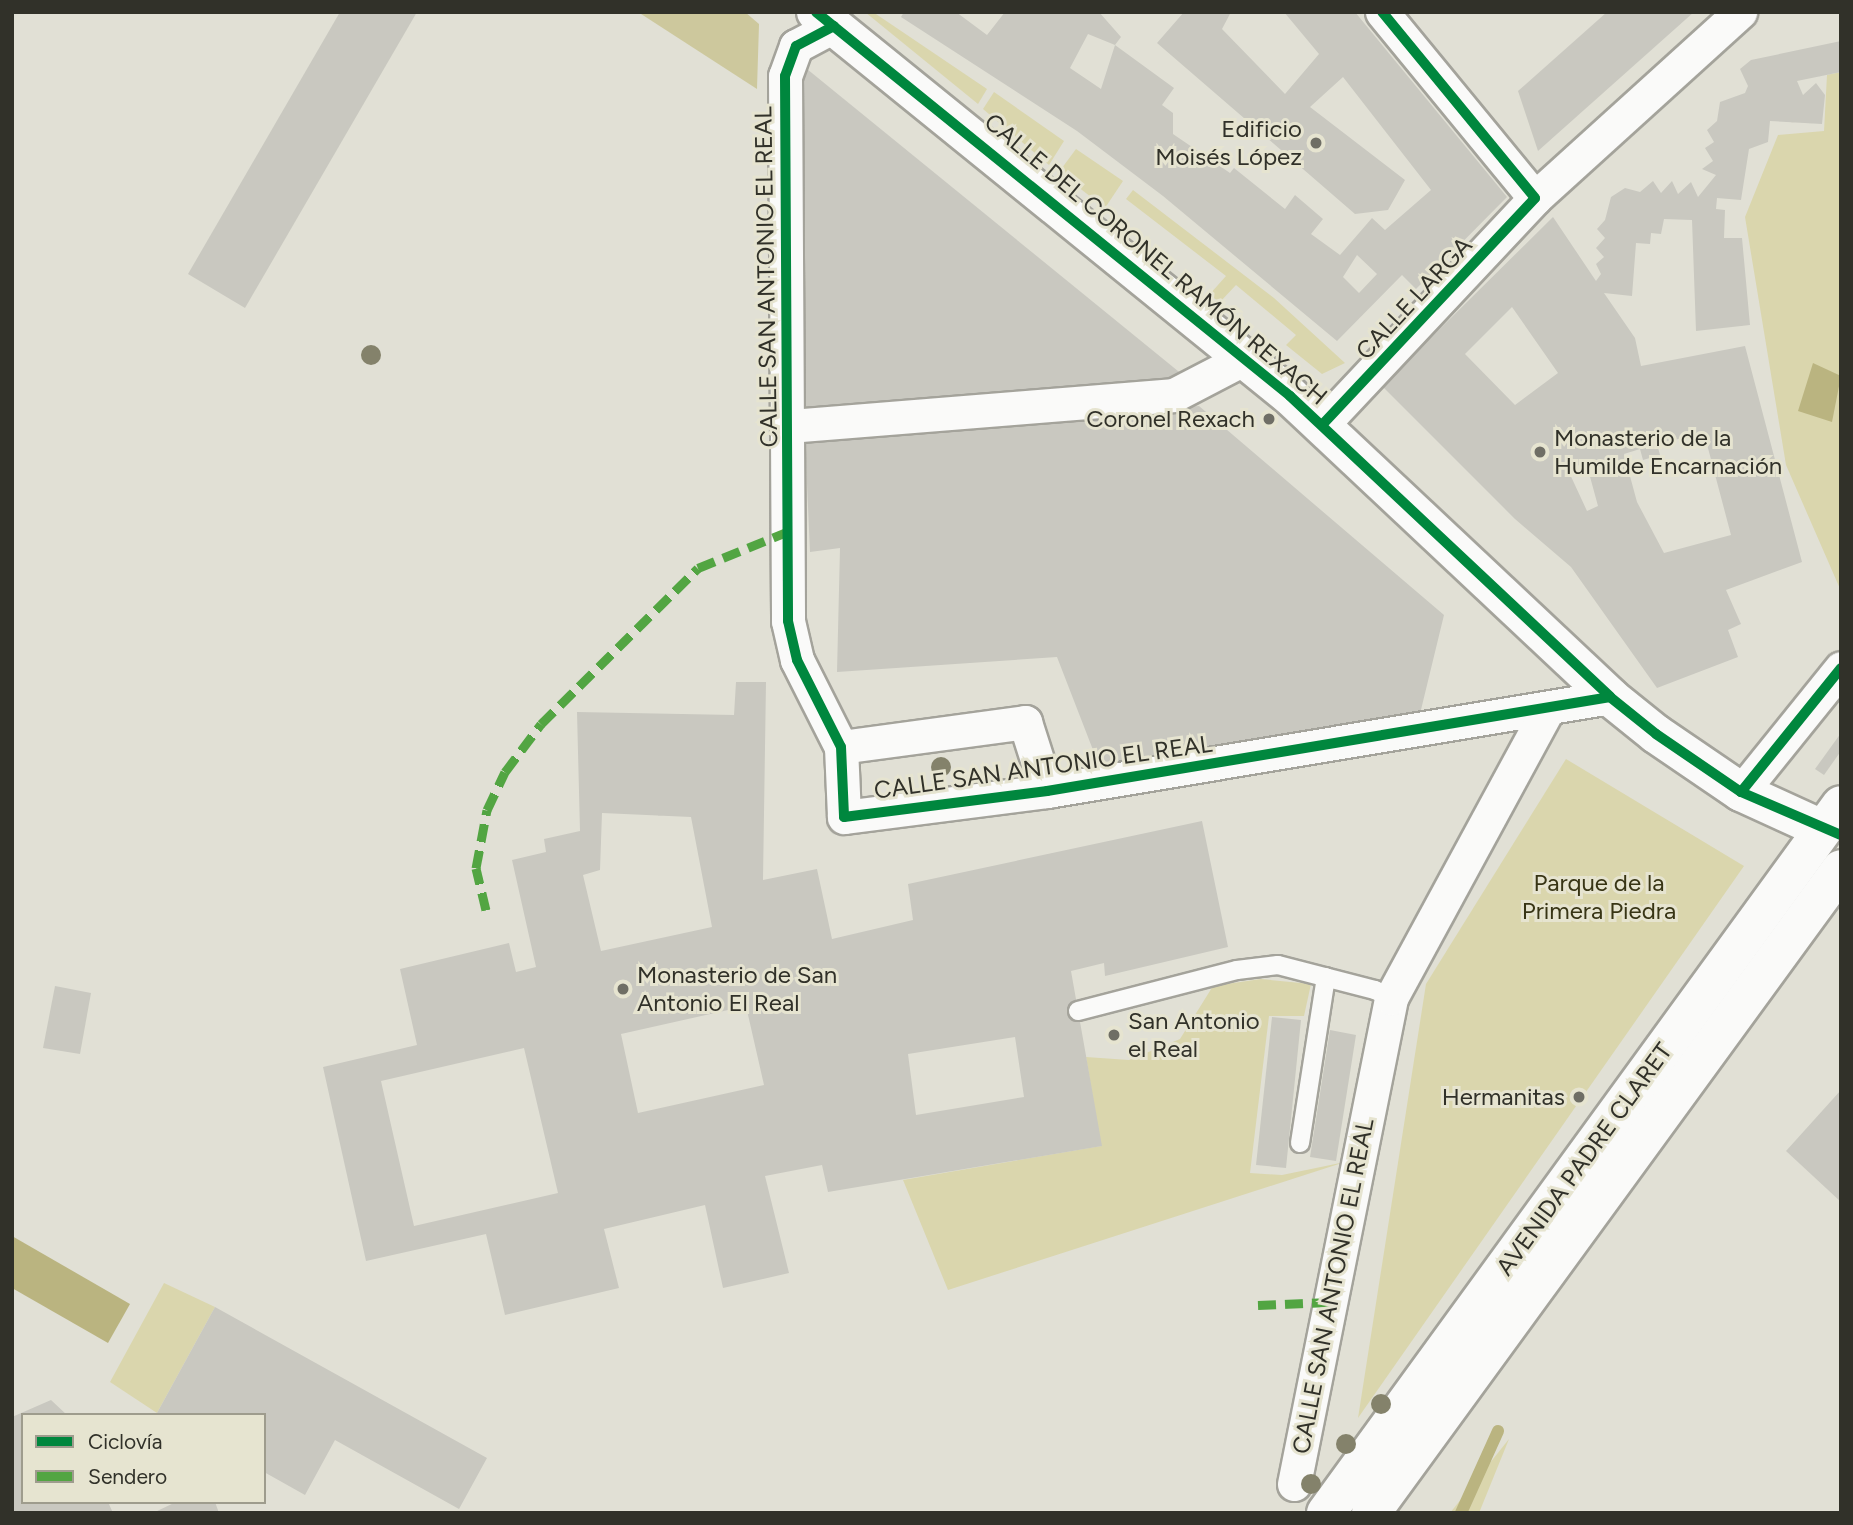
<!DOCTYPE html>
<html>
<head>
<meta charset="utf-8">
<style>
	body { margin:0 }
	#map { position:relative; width:1853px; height:1525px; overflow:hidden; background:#e1e0d5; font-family:Figtree,sans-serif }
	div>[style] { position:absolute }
	.green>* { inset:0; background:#dad6ad }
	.forest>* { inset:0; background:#cdc89d }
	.water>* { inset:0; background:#bab480 }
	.stream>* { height:12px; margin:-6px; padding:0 6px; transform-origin:6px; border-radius:6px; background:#bab480 }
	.building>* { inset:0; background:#c9c8c0 }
	.roads { filter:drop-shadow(2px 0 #a4a39b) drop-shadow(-2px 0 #a4a39b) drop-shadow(0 2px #a4a39b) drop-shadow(0 -2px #a4a39b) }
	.lane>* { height:18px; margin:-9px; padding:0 9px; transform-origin:9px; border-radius:9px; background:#fafaf9 }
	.street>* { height:33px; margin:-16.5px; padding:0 16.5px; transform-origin:16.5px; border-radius:16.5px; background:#fafaf9 }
	.secondary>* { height:38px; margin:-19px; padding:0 19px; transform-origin:19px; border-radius:19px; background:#fafaf9 }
	.primary>* { height:38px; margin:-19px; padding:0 19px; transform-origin:19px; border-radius:19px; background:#fafaf9 }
	.quiet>* { height:9px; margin-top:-4.5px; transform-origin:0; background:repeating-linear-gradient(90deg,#52a542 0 18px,transparent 0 27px) }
	.cycleway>* { height:10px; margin:-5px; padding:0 5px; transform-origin:5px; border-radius:5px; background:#00873e }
	.trees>* { width:20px; height:20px; margin:-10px; border-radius:50%; background:#84826b }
	.dots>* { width:19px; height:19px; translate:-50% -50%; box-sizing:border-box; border:4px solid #e6e4d0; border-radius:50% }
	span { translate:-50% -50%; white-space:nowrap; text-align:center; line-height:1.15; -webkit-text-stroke:6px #e6e4d0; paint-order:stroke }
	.poi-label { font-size:24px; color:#313129 }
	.right { translate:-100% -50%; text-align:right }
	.left { translate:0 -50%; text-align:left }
	.street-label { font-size:24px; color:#313129 }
	.park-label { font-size:24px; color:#383515 }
	.frame { position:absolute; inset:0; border:14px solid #313129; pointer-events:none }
	.legend { position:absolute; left:21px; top:1413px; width:245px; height:91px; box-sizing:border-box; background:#e6e4d0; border:2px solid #9e9c8d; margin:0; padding:9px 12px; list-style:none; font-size:21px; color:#313129 }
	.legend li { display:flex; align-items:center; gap:14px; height:35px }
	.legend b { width:35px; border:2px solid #9e9c8d }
</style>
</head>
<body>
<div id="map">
	<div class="green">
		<div style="clip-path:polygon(865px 12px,873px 12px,987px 89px,978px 104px)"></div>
		<div style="clip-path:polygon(1841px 72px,1841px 591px,1786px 465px,1745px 217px,1778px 135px,1824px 131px,1827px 75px)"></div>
		<div style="clip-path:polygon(994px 92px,1064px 141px,1049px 165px,983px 109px)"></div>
		<div style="clip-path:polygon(1076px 149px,1123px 181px,1105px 208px,1059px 172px)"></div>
		<div style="clip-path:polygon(1133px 190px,1274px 298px,1345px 363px,1322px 374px,1286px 345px,1296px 335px,1236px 285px,1220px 302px,1209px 295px,1226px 276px,1126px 199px)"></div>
		<div style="clip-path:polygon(1566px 759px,1744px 866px,1358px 1418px,1426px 984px)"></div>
		<div style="clip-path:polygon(1261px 979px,1311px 984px,1304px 1016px,1269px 1016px,1250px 1173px,1282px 1175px,1345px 1162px,948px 1290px,903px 1180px,1101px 1146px,1086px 1057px,1129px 1060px,1180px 1039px,1213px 986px)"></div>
		<div style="clip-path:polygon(164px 1283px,215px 1307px,157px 1413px,110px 1382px)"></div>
		<div style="clip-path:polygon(1509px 1439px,1479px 1513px,1450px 1513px)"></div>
	</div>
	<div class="forest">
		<div style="clip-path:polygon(638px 12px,745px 12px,759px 24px,757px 89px)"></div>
	</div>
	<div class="water">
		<div style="clip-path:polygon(1813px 363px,1841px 376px,1832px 422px,1798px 411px)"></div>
		<div style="clip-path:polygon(12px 1236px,130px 1304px,108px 1343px,12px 1288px)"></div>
	</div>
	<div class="stream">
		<div style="left:1461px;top:1513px;width:90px;rotate:-65.7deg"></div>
	</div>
	<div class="building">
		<div style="clip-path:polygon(340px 12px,417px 12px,245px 308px,188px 274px)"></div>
		<div style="clip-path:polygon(evenodd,904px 12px,956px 12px,987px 35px,1005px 12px,1099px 12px,1121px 37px,1115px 45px,1088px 34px,1070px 68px,1101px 89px,1115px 45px,1174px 88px,1162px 105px,1173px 113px,1173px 134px,1230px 173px,1234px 168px,1285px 209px,1295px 195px,1323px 219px,1311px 234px,1340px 255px,1372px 218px,1385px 230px,1431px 190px,1343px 77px,1310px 107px,1405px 180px,1388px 210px,1355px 214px,1157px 43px,1184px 12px,1231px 12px,1222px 29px,1285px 94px,1319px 54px,1284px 12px,1355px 12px,1507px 197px,1416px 289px,1402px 275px,1337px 341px,1163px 196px,1077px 131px,901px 17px,904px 12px,1357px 255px,1377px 274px,1359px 293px,1343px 277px,1357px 255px)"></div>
		<div style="clip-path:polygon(1607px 12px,1694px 12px,1538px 151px,1518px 91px)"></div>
		<div style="clip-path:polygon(evenodd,1841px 41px,1841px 72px,1797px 81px,1803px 95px,1816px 83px,1825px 95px,1822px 124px,1770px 121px,1768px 142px,1749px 149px,1741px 200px,1717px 198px,1716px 209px,1725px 210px,1724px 238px,1742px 238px,1750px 325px,1696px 331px,1692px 220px,1664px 219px,1661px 234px,1651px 233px,1650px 244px,1636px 243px,1632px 296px,1604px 293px,1635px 338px,1641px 366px,1745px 346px,1802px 562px,1726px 590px,1741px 624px,1728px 630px,1738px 657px,1657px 688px,1571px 567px,1515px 519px,1382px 386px,1553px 217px,1596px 281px,1601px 274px,1596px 264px,1604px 257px,1596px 248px,1605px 238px,1597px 229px,1605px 220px,1611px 197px,1625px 188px,1640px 192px,1653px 181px,1661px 193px,1672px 181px,1678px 194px,1691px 182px,1698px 197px,1716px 175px,1702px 169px,1713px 161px,1705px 148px,1714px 142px,1707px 130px,1717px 121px,1720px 102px,1745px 93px,1748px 86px,1740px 69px,1751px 60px,1841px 41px,1512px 307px,1558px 373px,1515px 405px,1465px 354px,1512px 307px,1841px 41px,1704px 433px,1731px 535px,1664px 553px,1637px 502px,1624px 454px,1640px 449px,1643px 460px,1660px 455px,1657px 444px,1704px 433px,1841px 41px,1586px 462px,1598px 506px,1587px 511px,1568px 470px,1586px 462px)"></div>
		<div style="clip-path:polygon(807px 69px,1189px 380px,806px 421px,796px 78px)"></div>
		<div style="clip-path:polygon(1199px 406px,1444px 615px,1419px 718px,1100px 768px,1057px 657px,837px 672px,840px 548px,810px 552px,805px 438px)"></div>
		<div style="clip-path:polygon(evenodd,736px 682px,766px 682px,763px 880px,817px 869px,832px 939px,913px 920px,908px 884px,1202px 821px,1228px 947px,1105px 976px,1104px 963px,1071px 971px,1102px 1146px,828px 1192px,822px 1165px,765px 1176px,789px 1273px,723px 1288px,705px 1205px,604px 1229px,619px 1288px,505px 1315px,486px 1234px,366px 1261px,323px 1067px,417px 1045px,400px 969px,509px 943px,516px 972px,536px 967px,512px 860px,546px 852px,544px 839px,580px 831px,577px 712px,734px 715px,736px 682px,602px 813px,691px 817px,712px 927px,601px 951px,583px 875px,600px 870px,602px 813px,736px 682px,746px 1006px,764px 1085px,638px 1113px,621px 1034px,746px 1006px,736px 682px,1015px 1037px,1024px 1097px,916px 1115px,908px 1054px,1015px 1037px,736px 682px,524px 1048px,558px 1193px,414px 1226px,381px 1081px,524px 1048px)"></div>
		<div style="clip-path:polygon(1841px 733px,1841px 751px,1824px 775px,1815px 769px)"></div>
		<div style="clip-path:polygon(55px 986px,91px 993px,80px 1054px,43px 1048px)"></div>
		<div style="clip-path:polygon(1272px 1017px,1301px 1020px,1286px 1168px,1256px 1165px)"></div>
		<div style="clip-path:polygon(1330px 1030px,1356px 1035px,1336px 1161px,1310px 1157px)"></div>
		<div style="clip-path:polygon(1841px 1090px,1841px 1202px,1786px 1151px)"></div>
		<div style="clip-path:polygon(215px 1307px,487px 1458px,459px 1509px,335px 1440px,305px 1495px,264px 1472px,264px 1415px,157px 1413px)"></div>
		<div style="clip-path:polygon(51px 1400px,67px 1415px,23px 1415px,23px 1502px,108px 1502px,113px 1513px,12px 1513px,12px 1417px)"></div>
		<div style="clip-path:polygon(176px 1502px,215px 1502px,219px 1513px,153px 1513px)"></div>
	</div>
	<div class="roads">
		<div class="lane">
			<div style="left:1078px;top:1011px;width:164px;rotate:-14.5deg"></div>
			<div style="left:1237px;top:970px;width:41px;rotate:-7deg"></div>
			<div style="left:1278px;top:965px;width:100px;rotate:14.5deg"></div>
			<div style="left:1375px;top:990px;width:18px;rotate:27deg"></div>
			<div style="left:1300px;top:1143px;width:168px;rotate:-81.1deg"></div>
		</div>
		<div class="street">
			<div style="left:1382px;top:12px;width:241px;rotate:50.6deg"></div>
			<div style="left:834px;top:26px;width:43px;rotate:152.2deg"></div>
			<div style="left:796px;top:46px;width:32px;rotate:110deg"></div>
			<div style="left:785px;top:76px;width:545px;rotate:89.68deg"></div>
			<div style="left:788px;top:621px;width:40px;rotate:77deg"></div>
			<div style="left:797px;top:660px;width:97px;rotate:63.2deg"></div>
			<div style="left:841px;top:747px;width:70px;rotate:87.5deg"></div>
			<div style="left:844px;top:817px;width:205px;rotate:-7.3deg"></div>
			<div style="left:1047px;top:791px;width:571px;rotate:-9.48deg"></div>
			<div style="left:1322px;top:425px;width:311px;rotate:-46.8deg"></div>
			<div style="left:1535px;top:198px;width:277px;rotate:-42.2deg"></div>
			<div style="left:789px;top:426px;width:386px;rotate:-4.6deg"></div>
			<div style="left:1174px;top:395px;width:80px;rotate:-27.5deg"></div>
			<div style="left:841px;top:747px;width:186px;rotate:-7.7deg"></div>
			<div style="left:1025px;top:722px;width:72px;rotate:72.3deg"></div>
			<div style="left:1741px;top:792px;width:159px;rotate:-51.1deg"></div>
			<div style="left:1294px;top:1484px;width:496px;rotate:-78.7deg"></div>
			<div style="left:1391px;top:998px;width:329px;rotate:-61.5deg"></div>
		</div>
		<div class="secondary">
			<div style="left:816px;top:12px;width:610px;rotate:39.01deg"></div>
			<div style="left:1290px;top:396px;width:439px;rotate:43.2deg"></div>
			<div style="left:1610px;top:697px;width:59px;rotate:38.8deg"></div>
			<div style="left:1656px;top:734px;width:103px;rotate:34.3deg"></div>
			<div style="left:1741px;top:792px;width:89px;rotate:24.6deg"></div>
		</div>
		<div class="primary">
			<div style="left:1326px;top:1513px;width:875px;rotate:-53.97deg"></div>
			<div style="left:1371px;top:1513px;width:797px;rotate:-53.88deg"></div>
		</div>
	</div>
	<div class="quiet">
		<div style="left:486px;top:910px;width:43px;rotate:-103.4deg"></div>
		<div style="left:476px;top:868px;width:59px;rotate:-79.3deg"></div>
		<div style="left:487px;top:810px;width:42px;rotate:-64.7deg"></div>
		<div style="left:505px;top:772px;width:60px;rotate:-53.1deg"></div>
		<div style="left:541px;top:724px;width:221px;rotate:-44.8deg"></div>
		<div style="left:698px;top:568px;width:98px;rotate:-22.1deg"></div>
		<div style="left:1258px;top:1305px;width:72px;rotate:-2.4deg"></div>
	</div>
	<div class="cycleway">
		<div style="left:816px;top:12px;width:610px;rotate:39.01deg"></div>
		<div style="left:1290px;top:396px;width:439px;rotate:43.2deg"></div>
		<div style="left:1610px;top:697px;width:59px;rotate:38.8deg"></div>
		<div style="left:1656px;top:734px;width:103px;rotate:34.3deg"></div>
		<div style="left:1741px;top:792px;width:109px;rotate:23.3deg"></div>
		<div style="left:834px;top:26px;width:43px;rotate:152.2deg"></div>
		<div style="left:796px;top:46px;width:32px;rotate:110deg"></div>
		<div style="left:785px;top:76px;width:545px;rotate:89.68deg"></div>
		<div style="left:788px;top:621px;width:40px;rotate:77deg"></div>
		<div style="left:797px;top:660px;width:97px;rotate:63.2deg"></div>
		<div style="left:841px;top:747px;width:70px;rotate:87.5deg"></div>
		<div style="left:844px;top:817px;width:205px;rotate:-7.3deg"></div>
		<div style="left:1047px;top:791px;width:571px;rotate:-9.48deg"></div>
		<div style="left:1322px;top:425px;width:311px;rotate:-46.8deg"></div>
		<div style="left:1535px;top:198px;width:241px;rotate:-129.4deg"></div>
		<div style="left:1741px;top:792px;width:159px;rotate:-51.1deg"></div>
	</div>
	<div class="trees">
		<div style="left:371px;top:355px"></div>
		<div style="left:941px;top:767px"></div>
		<div style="left:1381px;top:1404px"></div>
		<div style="left:1346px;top:1444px"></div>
		<div style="left:1311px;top:1484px"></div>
	</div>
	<div class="dots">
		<div style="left:1316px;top:143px;background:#6f6e65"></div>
		<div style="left:1269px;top:419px;background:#6f6e65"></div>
		<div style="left:1540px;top:452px;background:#6f6e65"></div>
		<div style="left:623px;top:989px;background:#6f6e65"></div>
		<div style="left:1114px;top:1035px;background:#6f6e65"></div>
		<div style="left:1579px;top:1097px;background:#6f6e65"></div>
	</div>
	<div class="poi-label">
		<span class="right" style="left:1302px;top:143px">Edificio<br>Moisés López</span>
		<span class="right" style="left:1255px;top:419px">Coronel Rexach</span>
		<span class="left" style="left:1554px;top:452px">Monasterio de la<br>Humilde Encarnación</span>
		<span class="left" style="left:637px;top:989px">Monasterio de San<br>Antonio El Real</span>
		<span class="left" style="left:1128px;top:1035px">San Antonio<br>el Real</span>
		<span class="right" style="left:1565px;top:1097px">Hermanitas</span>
	</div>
	<div class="street-label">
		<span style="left:1156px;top:259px;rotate:40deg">CALLE DEL CORONEL RAMÓN REXACH</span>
		<span style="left:766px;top:277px;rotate:-91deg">CALLE SAN ANTONIO EL REAL</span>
		<span style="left:1414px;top:298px;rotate:-47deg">CALLE LARGA</span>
		<span style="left:1043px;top:767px;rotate:-8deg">CALLE SAN ANTONIO EL REAL</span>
		<span style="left:1584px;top:1159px;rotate:-54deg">AVENIDA PADRE CLARET</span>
		<span style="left:1333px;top:1286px;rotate:-79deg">CALLE SAN ANTONIO EL REAL</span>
	</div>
	<div class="park-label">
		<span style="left:1599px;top:897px">Parque de la<br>Primera Piedra</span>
	</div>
	<div class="frame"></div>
	<ul class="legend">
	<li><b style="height:9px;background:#00873e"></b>Ciclovía</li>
	<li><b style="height:9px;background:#52a542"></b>Sendero</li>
	</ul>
</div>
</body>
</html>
